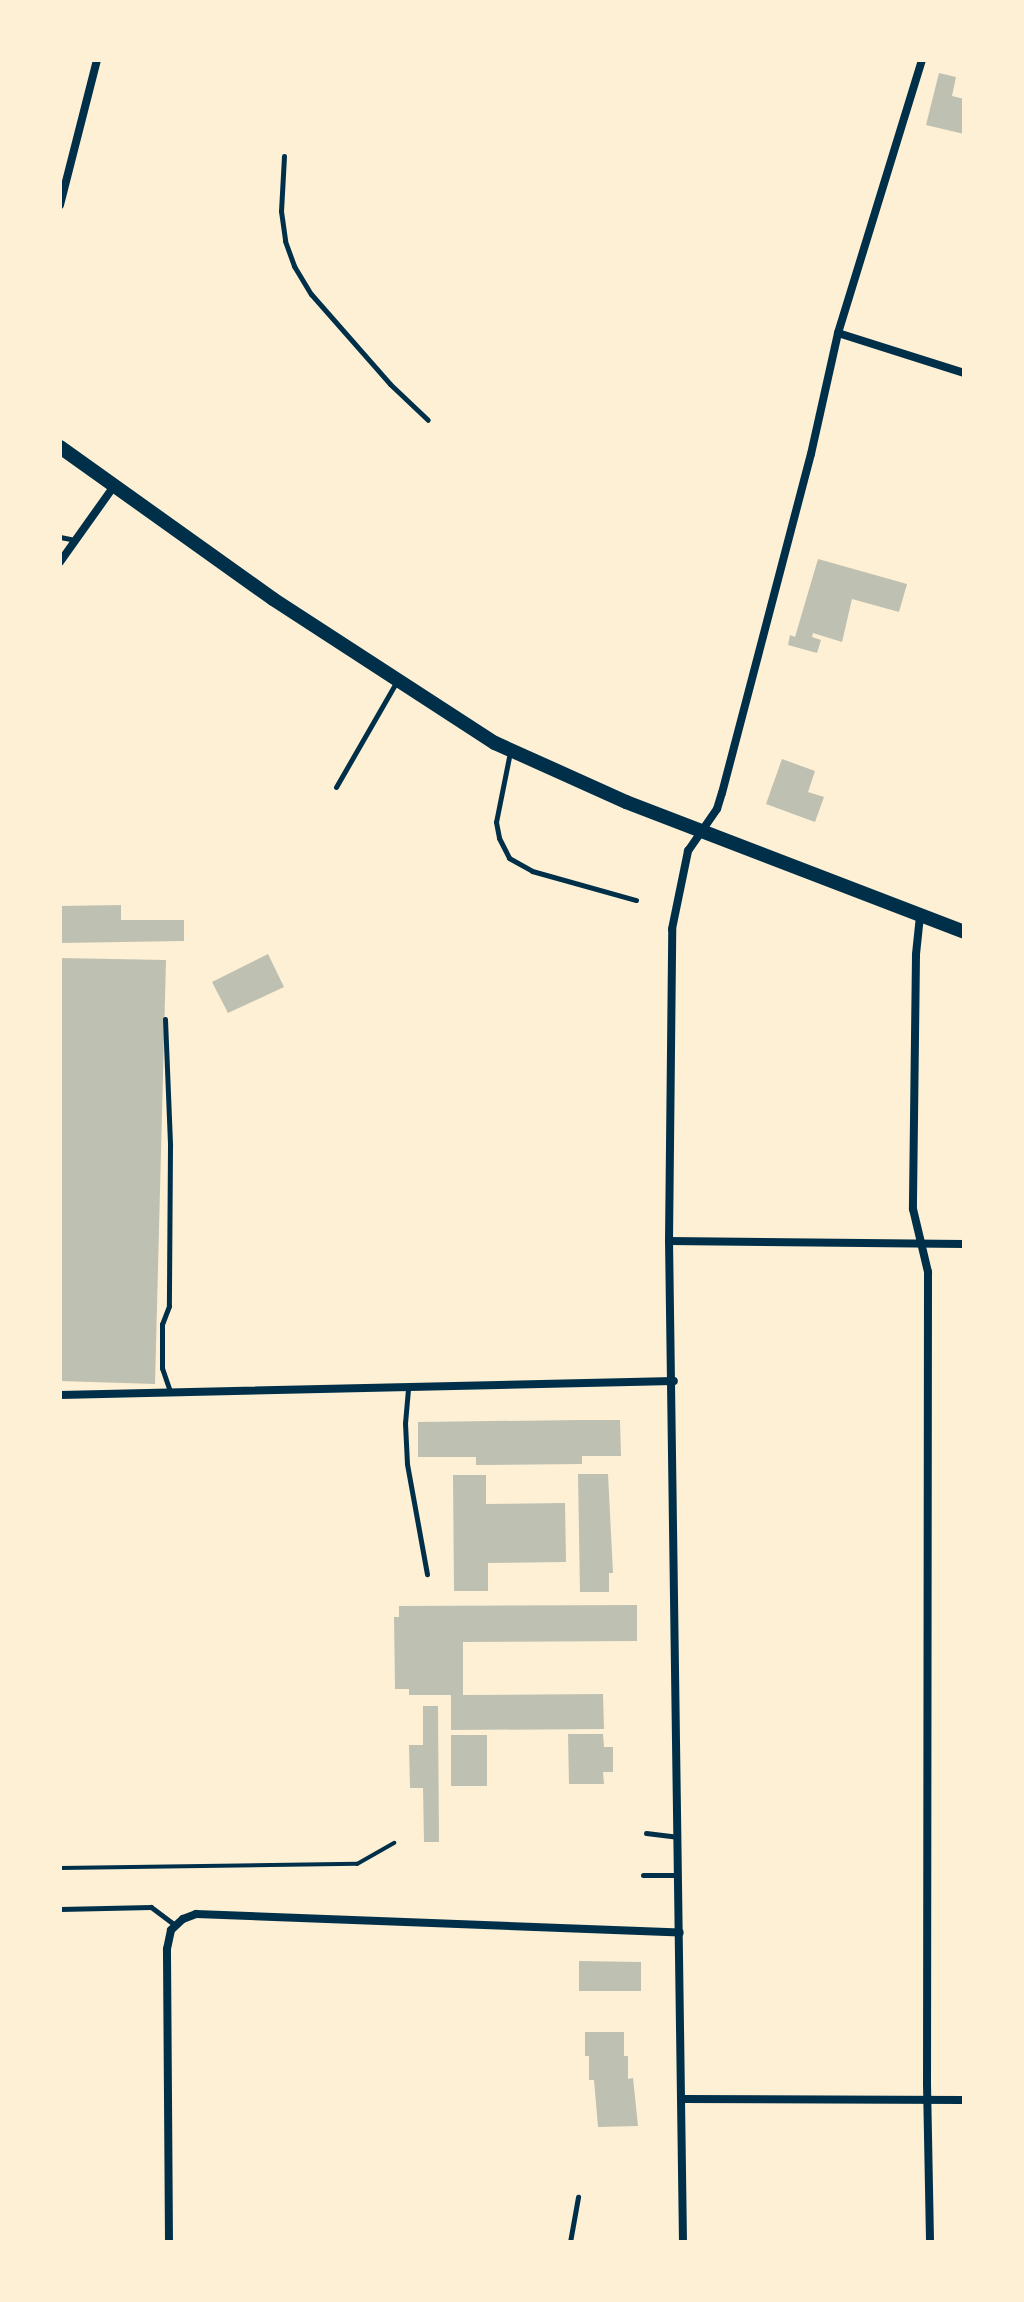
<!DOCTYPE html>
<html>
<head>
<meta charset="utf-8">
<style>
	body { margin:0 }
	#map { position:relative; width:1024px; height:2302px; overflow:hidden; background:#fdf0d5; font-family:Figtree,sans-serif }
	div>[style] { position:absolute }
	.building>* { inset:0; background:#bec0b2 }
	.path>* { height:4px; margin:-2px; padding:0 2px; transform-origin:2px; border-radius:2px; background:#003049 }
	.service>* { height:5px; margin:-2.5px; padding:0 2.5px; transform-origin:2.5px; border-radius:2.5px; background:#003049 }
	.minor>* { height:8px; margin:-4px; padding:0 4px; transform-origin:4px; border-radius:4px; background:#003049 }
	.secondary>* { height:14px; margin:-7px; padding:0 7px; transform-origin:7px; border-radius:7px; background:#003049 }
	span { translate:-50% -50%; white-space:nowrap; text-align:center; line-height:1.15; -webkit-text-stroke:6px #fdf0d5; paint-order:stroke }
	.frame { position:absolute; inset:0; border:62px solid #fdf0d5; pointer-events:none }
</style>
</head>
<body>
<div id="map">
	<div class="building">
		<div style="clip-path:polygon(939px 73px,956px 77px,952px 96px,964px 99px,964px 134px,926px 125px)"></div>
		<div style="clip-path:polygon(818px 559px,907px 584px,899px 612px,852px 599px,842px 642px,813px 633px,812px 637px,821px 640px,817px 653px,788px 645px,790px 635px,795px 637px)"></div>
		<div style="clip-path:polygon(782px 759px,815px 771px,808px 792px,824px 797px,815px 822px,766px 804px)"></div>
		<div style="clip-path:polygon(121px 905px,121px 920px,184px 920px,184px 941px,60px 943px,60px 906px)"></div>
		<div style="clip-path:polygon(268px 954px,284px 987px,228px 1013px,212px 982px)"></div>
		<div style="clip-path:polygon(60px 958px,166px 960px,155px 1384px,60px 1381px)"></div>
		<div style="clip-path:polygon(581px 1420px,620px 1420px,621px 1456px,582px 1456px,582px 1464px,476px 1465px,476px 1457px,418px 1457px,418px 1422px)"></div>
		<div style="clip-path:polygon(578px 1474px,608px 1474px,613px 1573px,609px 1573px,609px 1592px,580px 1592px)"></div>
		<div style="clip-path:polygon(453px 1475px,486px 1475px,486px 1504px,565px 1503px,566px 1562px,488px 1563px,488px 1591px,454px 1591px)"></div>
		<div style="clip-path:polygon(637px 1605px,637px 1641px,463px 1642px,463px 1695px,603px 1694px,604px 1729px,451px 1730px,451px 1695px,409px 1695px,409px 1689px,395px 1689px,394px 1617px,399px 1617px,399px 1606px)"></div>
		<div style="clip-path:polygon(423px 1706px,438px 1706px,439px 1842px,424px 1842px,423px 1788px,410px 1788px,409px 1745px,423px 1745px)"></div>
		<div style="clip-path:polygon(568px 1734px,603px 1734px,604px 1747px,613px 1747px,613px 1772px,603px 1772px,604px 1784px,569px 1784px)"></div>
		<div style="clip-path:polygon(451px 1735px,487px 1735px,487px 1786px,451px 1786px)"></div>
		<div style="clip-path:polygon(579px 1961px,641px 1962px,641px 1991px,579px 1991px)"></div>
		<div style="clip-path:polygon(585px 2032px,624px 2032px,624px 2056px,628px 2056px,628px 2079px,633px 2078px,638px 2126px,598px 2127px,594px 2080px,589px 2080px,589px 2056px,585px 2056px)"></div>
	</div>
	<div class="path">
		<div style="left:60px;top:1868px;width:297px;rotate:-0.8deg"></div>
		<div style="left:357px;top:1864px;width:43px;rotate:-29.6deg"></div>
	</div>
	<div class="service">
		<div style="left:284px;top:156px;width:55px;rotate:93.1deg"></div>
		<div style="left:281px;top:211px;width:30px;rotate:82deg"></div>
		<div style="left:285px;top:241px;width:27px;rotate:70deg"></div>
		<div style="left:294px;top:266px;width:33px;rotate:59deg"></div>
		<div style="left:311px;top:294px;width:120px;rotate:48.7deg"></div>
		<div style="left:390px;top:384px;width:52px;rotate:43.5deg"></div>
		<div style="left:60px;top:537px;width:15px;rotate:11deg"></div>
		<div style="left:510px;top:752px;width:71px;rotate:101.3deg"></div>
		<div style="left:496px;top:822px;width:16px;rotate:79deg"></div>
		<div style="left:499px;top:838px;width:22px;rotate:63deg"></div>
		<div style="left:509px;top:858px;width:26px;rotate:29deg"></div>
		<div style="left:532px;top:871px;width:108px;rotate:15.6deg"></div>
		<div style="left:336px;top:787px;width:122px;rotate:-60.1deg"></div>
		<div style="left:165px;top:1019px;width:127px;rotate:87.7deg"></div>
		<div style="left:170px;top:1146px;width:160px;rotate:90.4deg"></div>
		<div style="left:169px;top:1306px;width:19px;rotate:111deg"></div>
		<div style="left:162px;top:1324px;width:44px;rotate:90deg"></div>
		<div style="left:162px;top:1368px;width:24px;rotate:71deg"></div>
		<div style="left:408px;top:1389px;width:34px;rotate:95deg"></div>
		<div style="left:405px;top:1423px;width:41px;rotate:87.2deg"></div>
		<div style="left:407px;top:1464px;width:112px;rotate:79.7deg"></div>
		<div style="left:646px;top:1833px;width:31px;rotate:7deg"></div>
		<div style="left:643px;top:1875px;width:35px"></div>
		<div style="left:60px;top:1909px;width:91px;rotate:-1.3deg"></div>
		<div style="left:151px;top:1907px;width:30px;rotate:37deg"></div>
		<div style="left:570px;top:2242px;width:46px;rotate:-79.9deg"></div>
	</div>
	<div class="minor">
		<div style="left:60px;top:205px;width:150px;rotate:-75.7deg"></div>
		<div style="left:838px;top:333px;width:132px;rotate:17.6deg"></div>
		<div style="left:60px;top:562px;width:93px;rotate:-54.6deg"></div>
		<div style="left:920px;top:916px;width:39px;rotate:96deg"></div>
		<div style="left:916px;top:955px;width:254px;rotate:90.7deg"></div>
		<div style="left:913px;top:1209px;width:65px;rotate:76.6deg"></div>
		<div style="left:928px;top:1272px;width:812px;rotate:90.07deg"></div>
		<div style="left:927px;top:2084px;width:158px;rotate:88.9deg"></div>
		<div style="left:669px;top:1241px;width:295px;rotate:0.6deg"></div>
		<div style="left:60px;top:1395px;width:614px;rotate:-1.31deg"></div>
		<div style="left:682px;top:2099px;width:282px;rotate:0.2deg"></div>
		<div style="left:169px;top:2242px;width:293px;rotate:-90.4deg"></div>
		<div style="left:167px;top:1949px;width:19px;rotate:-78deg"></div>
		<div style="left:171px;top:1930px;width:16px;rotate:-43deg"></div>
		<div style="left:183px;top:1919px;width:14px;rotate:-21deg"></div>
		<div style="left:196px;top:1914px;width:484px;rotate:2.2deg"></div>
		<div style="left:683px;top:2242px;width:1001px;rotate:-90.8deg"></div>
		<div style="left:669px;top:1241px;width:312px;rotate:-89.4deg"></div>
		<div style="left:672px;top:929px;width:80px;rotate:-78.4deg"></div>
		<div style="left:688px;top:851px;width:51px;rotate:-55.4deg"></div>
		<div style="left:717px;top:809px;width:17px;rotate:-73deg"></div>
		<div style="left:722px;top:793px;width:350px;rotate:-75.3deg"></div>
		<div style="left:811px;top:454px;width:124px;rotate:-77.4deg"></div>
		<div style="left:838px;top:333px;width:286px;rotate:-72.9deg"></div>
	</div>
	<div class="secondary">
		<div style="left:60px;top:447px;width:262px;rotate:35.5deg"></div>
		<div style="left:273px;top:599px;width:265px;rotate:33deg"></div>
		<div style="left:495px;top:743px;width:144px;rotate:24.2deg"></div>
		<div style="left:626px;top:802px;width:362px;rotate:21deg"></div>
	</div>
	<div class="frame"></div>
</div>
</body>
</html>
